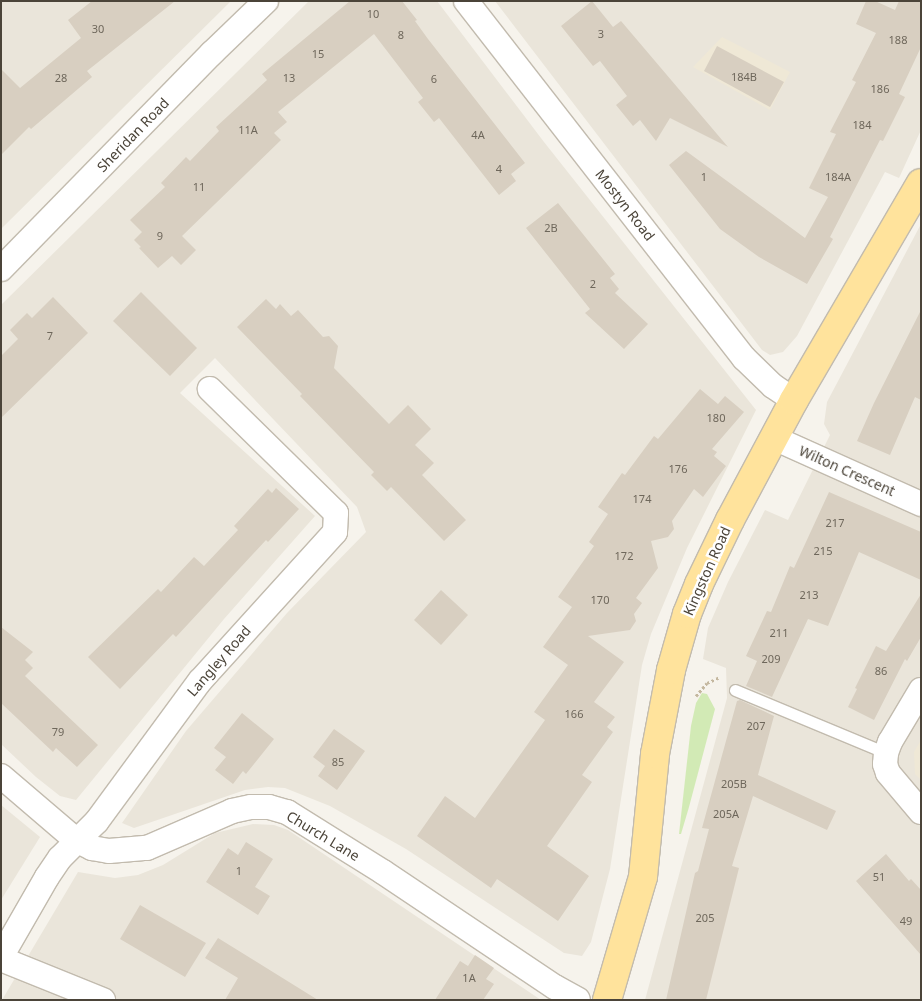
<!DOCTYPE html>
<html>
<head>
<meta charset="utf-8">
<style>
	body { margin:0 }
	#map { position:relative; width:922px; height:1001px; overflow:hidden; background:#f6f3ec; font-family:"Noto Sans",sans-serif }
	div>[style] { position:absolute }
	.residential>* { inset:0; background:#eae5da }
	.education>* { inset:0; background:#efe8d6 }
	.green>* { inset:0; background:#d2eab5 }
	.building>* { inset:0; background:#d8cfc1 }
	.path>* { height:3px; margin-top:-1.5px; transform-origin:0; background:repeating-linear-gradient(90deg,#c4b79f 0 2.5px,transparent 0 5px) }
	.roads { filter:drop-shadow(1px 0 #c2bbae) drop-shadow(-1px 0 #c2bbae) drop-shadow(0 1px #c2bbae) drop-shadow(0 -1px #c2bbae) }
	.service>* { height:11px; margin:-5.5px; padding:0 5.5px; transform-origin:5.5px; border-radius:5.5px; background:#fff }
	.minor>* { height:24px; margin:-12px; padding:0 12px; transform-origin:12px; border-radius:12px; background:#fff }
	.primary>* { height:28px; margin:-14px; padding:0 14px; transform-origin:14px; border-radius:14px; background:#ffe39c }
	span { translate:-50% -50%; white-space:nowrap; text-align:center; line-height:1.15; -webkit-text-stroke:5px #fff; paint-order:stroke }
	.number-label { font-size:11px; color:#6e675b }
	.number-label span { -webkit-text-stroke-width:0 }
	.street-label { font-size:14px; color:#4b4439 }
	.frame { position:absolute; inset:0; border:2px solid #4b4439; pointer-events:none }
</style>
</head>
<body>
<div id="map">
	<div class="residential">
		<div style="clip-path:polygon(1px 1px,231px 1px,1px 229px)"></div>
		<div style="clip-path:polygon(309px 1px,437px 1px,544px 142px,756px 410px,687px 548px,651px 634px,642px 665px,610px 869px,591px 942px,582px 956px,564px 953px,406px 849px,330px 806px,285px 788px,268px 787px,245px 790px,134px 828px,122px 823px,186px 731px,287px 613px,366px 532px,357px 507px,215px 358px,180px 393px,315px 516px,224px 619px,76px 800px,60px 796px,36px 777px,1px 744px,1px 305px)"></div>
		<div style="clip-path:polygon(495px 1px,921px 1px,921px 130px,899px 178px,885px 172px,797px 336px,783px 352px,770px 355px,762px 350px)"></div>
		<div style="clip-path:polygon(921px 224px,921px 1000px,645px 1000px,727px 698px,726px 668px,703px 659px,708px 628px,728px 582px,765px 510px,788px 520px,830px 435px,824px 424px,827px 402px)"></div>
		<div style="clip-path:polygon(1px 805px,40px 837px,1px 900px)"></div>
		<div style="clip-path:polygon(253px 824px,274px 825px,288px 830px,541px 1000px,2px 1000px,78px 872px,115px 878px,138px 875px,163px 865px,215px 833px)"></div>
	</div>
	<div class="education">
		<div style="clip-path:polygon(722px 37px,790px 72px,770px 110px,693px 67px)"></div>
		<div style="clip-path:polygon(921px 740px,921px 780px,915px 774px,914px 752px)"></div>
	</div>
	<div class="green">
		<div style="clip-path:polygon(702px 693px,707px 694px,715px 709px,689px 807px,681px 834px,679px 834px,691px 726px,696px 703px)"></div>
	</div>
	<div class="building">
		<div style="clip-path:polygon(92px 1px,175px 1px,87px 71px,92px 77px,31px 129px,29px 127px,1px 155px,1px 69px,20px 88px,81px 38px,68px 20px)"></div>
		<div style="clip-path:polygon(350px 1px,402px 1px,417px 20px,415px 21px,428px 39px,525px 163px,511px 174px,516px 181px,499px 195px,439px 118px,434px 122px,418px 102px,423px 98px,374px 34px,278px 112px,287px 122px,274px 133px,281px 140px,182px 236px,196px 250px,181px 265px,172px 256px,158px 268px,139px 248px,141px 247px,134px 240px,142px 232px,130px 220px,165px 187px,161px 183px,186px 157px,190px 161px,219px 131px,216px 127px,267px 80px,262px 74px)"></div>
		<div style="clip-path:polygon(592px 1px,613px 27px,621px 21px,728px 147px,670px 118px,656px 141px,640px 120px,633px 126px,616px 105px,627px 96px,600px 61px,593px 66px,561px 26px)"></div>
		<div style="clip-path:polygon(866px 1px,875px 1px,895px 10px,899px 1px,921px 1px,921px 47px,899px 94px,905px 97px,883px 141px,880px 140px,830px 237px,833px 239px,807px 284px,759px 257px,720px 229px,669px 165px,686px 151px,805px 238px,828px 197px,809px 188px,836px 134px,830px 132px,856px 82px,852px 80px,876px 33px,856px 24px)"></div>
		<div style="clip-path:polygon(717px 46px,784px 82px,770px 107px,704px 71px)"></div>
		<div style="clip-path:polygon(558px 203px,615px 274px,610px 278px,619px 289px,615px 293px,648px 324px,624px 349px,585px 313px,590px 309px,526px 228px)"></div>
		<div style="clip-path:polygon(141px 292px,197px 348px,170px 376px,113px 321px)"></div>
		<div style="clip-path:polygon(53px 297px,88px 333px,1px 418px,1px 356px,18px 339px,10px 330px,27px 313px,32px 318px)"></div>
		<div style="clip-path:polygon(266px 299px,276px 309px,280px 304px,291px 316px,298px 310px,323px 337px,329px 336px,338px 346px,334px 368px,389px 424px,408px 405px,431px 429px,415px 445px,434px 463px,422px 475px,466px 520px,444px 541px,391px 487px,387px 491px,371px 475px,374px 472px,300px 396px,302px 394px,237px 327px)"></div>
		<div style="clip-path:polygon(921px 310px,921px 400px,915px 397px,890px 455px,857px 441px,874px 403px)"></div>
		<div style="clip-path:polygon(700px 389px,718px 404px,725px 396px,744px 412px,712px 449px,717px 452px,714px 456px,726px 466px,703px 497px,694px 489px,672px 521px,674px 529px,668px 537px,651px 541px,658px 568px,636px 598px,642px 603px,634px 614px,636px 621px,630px 630px,588px 636px,624px 662px,594px 702px,615px 717px,607px 727px,613px 732px,582px 775px,592px 782px,547px 846px,589px 876px,558px 921px,497px 879px,491px 888px,417px 836px,445px 796px,475px 818px,545px 720px,534px 712px,568px 665px,543px 647px,572px 607px,558px 597px,594px 546px,589px 542px,608px 514px,598px 507px,622px 473px,625px 475px,654px 436px,658px 439px)"></div>
		<div style="clip-path:polygon(276px 488px,299px 509px,268px 542px,266px 540px,176px 637px,173px 634px,120px 689px,88px 657px,158px 589px,161px 592px,194px 557px,204px 566px,238px 530px,234px 526px,268px 489px,272px 493px)"></div>
		<div style="clip-path:polygon(829px 492px,921px 532px,921px 580px,859px 552px,828px 626px,808px 619px,772px 697px,746px 686px,757px 661px,746px 656px,767px 611px,771px 612px,790px 566px,794px 568px)"></div>
		<div style="clip-path:polygon(441px 590px,468px 615px,441px 645px,414px 620px)"></div>
		<div style="clip-path:polygon(921px 594px,921px 637px,907px 661px,905px 659px,874px 720px,848px 707px,857px 689px,855px 688px,876px 646px,886px 651px)"></div>
		<div style="clip-path:polygon(1px 627px,33px 652px,25px 660px,33px 668px,25px 676px,98px 745px,77px 767px,56px 748px,53px 752px,1px 703px)"></div>
		<div style="clip-path:polygon(740px 700px,774px 716px,758px 775px,836px 811px,827px 830px,753px 796px,732px 866px,739px 868px,706px 1000px,666px 1000px,695px 873px,698px 871px,709px 829px,702px 828px,737px 701px)"></div>
		<div style="clip-path:polygon(242px 713px,274px 739px,246px 774px,243px 771px,233px 784px,215px 770px,226px 757px,214px 748px)"></div>
		<div style="clip-path:polygon(334px 729px,365px 751px,337px 790px,318px 776px,325px 766px,313px 757px)"></div>
		<div style="clip-path:polygon(246px 842px,273px 859px,255px 887px,270px 896px,258px 915px,206px 882px,228px 848px,238px 855px)"></div>
		<div style="clip-path:polygon(886px 854px,909px 881px,911px 879px,921px 890px,921px 955px,856px 881px)"></div>
		<div style="clip-path:polygon(140px 905px,206px 943px,185px 977px,120px 939px)"></div>
		<div style="clip-path:polygon(218px 938px,318px 1000px,225px 1000px,238px 978px,205px 958px)"></div>
		<div style="clip-path:polygon(475px 955px,494px 968px,486px 979px,494px 984px,483px 1000px,435px 1000px,460px 961px,468px 966px)"></div>
	</div>
	<div class="path">
		<div style="left:696px;top:696px;width:17px;rotate:-50deg"></div>
		<div style="left:707px;top:683px;width:14px;rotate:-25deg"></div>
	</div>
	<div class="roads">
		<div class="service">
			<div style="left:735px;top:690px;width:164px;rotate:22.6deg"></div>
		</div>
		<div class="minor">
			<div style="left:466px;top:1px;width:452px;rotate:52.1deg"></div>
			<div style="left:744px;top:358px;width:40px;rotate:44deg"></div>
			<div style="left:773px;top:386px;width:25px;rotate:34deg"></div>
			<div style="left:1px;top:269px;width:302px;rotate:-45.7deg"></div>
			<div style="left:212px;top:53px;width:75px;rotate:-43.9deg"></div>
			<div style="left:774px;top:438px;width:161px;rotate:24.2deg"></div>
			<div style="left:921px;top:690px;width:61px;rotate:120.8deg"></div>
			<div style="left:890px;top:742px;width:12px;rotate:110deg"></div>
			<div style="left:886px;top:753px;width:11px;rotate:95deg"></div>
			<div style="left:885px;top:764px;width:9px;rotate:72deg"></div>
			<div style="left:888px;top:773px;width:51px;rotate:49.8deg"></div>
			<div style="left:1px;top:776px;width:99px;rotate:40.5deg"></div>
			<div style="left:76px;top:840px;width:18px;rotate:27deg"></div>
			<div style="left:92px;top:848px;width:17px;rotate:10deg"></div>
			<div style="left:109px;top:851px;width:38px;rotate:-5deg"></div>
			<div style="left:147px;top:848px;width:93px;rotate:-23.5deg"></div>
			<div style="left:232px;top:811px;width:19px;rotate:-12deg"></div>
			<div style="left:251px;top:807px;width:18px"></div>
			<div style="left:269px;top:807px;width:19px;rotate:16deg"></div>
			<div style="left:287px;top:812px;width:113px;rotate:32deg"></div>
			<div style="left:383px;top:872px;width:207px;rotate:33.8deg"></div>
			<div style="left:555px;top:987px;width:26px;rotate:29deg"></div>
			<div style="left:1px;top:957px;width:92px;rotate:-60.1deg"></div>
			<div style="left:47px;top:877px;width:23px;rotate:-56deg"></div>
			<div style="left:60px;top:858px;width:52px;rotate:-45deg"></div>
			<div style="left:97px;top:821px;width:174px;rotate:-53.7deg"></div>
			<div style="left:200px;top:681px;width:201px;rotate:-47.8deg"></div>
			<div style="left:335px;top:532px;width:19px;rotate:-87deg"></div>
			<div style="left:336px;top:513px;width:177px;rotate:-135.5deg"></div>
			<div style="left:1px;top:959px;width:110px;rotate:21.9deg"></div>
		</div>
		<div class="primary">
			<div style="left:607px;top:1000px;width:128px;rotate:-73.7deg"></div>
			<div style="left:643px;top:877px;width:124px;rotate:-84.4deg"></div>
			<div style="left:655px;top:754px;width:86px;rotate:-79.2deg"></div>
			<div style="left:671px;top:670px;width:58px;rotate:-74.1deg"></div>
			<div style="left:687px;top:614px;width:32px;rotate:-68deg"></div>
			<div style="left:699px;top:584px;width:71px;rotate:-64.2deg"></div>
			<div style="left:730px;top:520px;width:136px;rotate:-61.9deg"></div>
			<div style="left:794px;top:400px;width:251px;rotate:-59.7deg"></div>
		</div>
	</div>
	<div class="number-label">
		<span style="left:373px;top:14px">10</span>
		<span style="left:98px;top:29px">30</span>
		<span style="left:601px;top:34px">3</span>
		<span style="left:401px;top:35px">8</span>
		<span style="left:898px;top:40px">188</span>
		<span style="left:318px;top:54px">15</span>
		<span style="left:744px;top:77px">184B</span>
		<span style="left:61px;top:78px">28</span>
		<span style="left:289px;top:78px">13</span>
		<span style="left:434px;top:79px">6</span>
		<span style="left:880px;top:89px">186</span>
		<span style="left:862px;top:125px">184</span>
		<span style="left:248px;top:130px">11A</span>
		<span style="left:478px;top:135px">4A</span>
		<span style="left:499px;top:169px">4</span>
		<span style="left:704px;top:177px">1</span>
		<span style="left:838px;top:177px">184A</span>
		<span style="left:199px;top:187px">11</span>
		<span style="left:551px;top:228px">2B</span>
		<span style="left:160px;top:236px">9</span>
		<span style="left:593px;top:284px">2</span>
		<span style="left:50px;top:336px">7</span>
		<span style="left:716px;top:418px">180</span>
		<span style="left:678px;top:469px">176</span>
		<span style="left:642px;top:499px">174</span>
		<span style="left:835px;top:523px">217</span>
		<span style="left:823px;top:551px">215</span>
		<span style="left:624px;top:556px">172</span>
		<span style="left:809px;top:595px">213</span>
		<span style="left:600px;top:600px">170</span>
		<span style="left:779px;top:633px">211</span>
		<span style="left:771px;top:659px">209</span>
		<span style="left:881px;top:671px">86</span>
		<span style="left:574px;top:714px">166</span>
		<span style="left:756px;top:726px">207</span>
		<span style="left:58px;top:732px">79</span>
		<span style="left:338px;top:762px">85</span>
		<span style="left:734px;top:784px">205B</span>
		<span style="left:726px;top:814px">205A</span>
		<span style="left:239px;top:871px">1</span>
		<span style="left:879px;top:877px">51</span>
		<span style="left:705px;top:918px">205</span>
		<span style="left:906px;top:921px">49</span>
		<span style="left:469px;top:978px">1A</span>
	</div>
	<div class="street-label">
		<span style="left:133px;top:135px;rotate:-46deg">Sheridan Road</span>
		<span style="left:625px;top:205px;rotate:52deg">Mostyn Road</span>
		<span style="left:847px;top:471px;rotate:24deg">Wilton Crescent</span>
		<span style="left:707px;top:571px;rotate:-66deg">Kingston Road</span>
		<span style="left:219px;top:661px;rotate:-49deg">Langley Road</span>
		<span style="left:323px;top:836px;rotate:31deg">Church Lane</span>
	</div>
	<div class="frame"></div>
</div>
</body>
</html>
